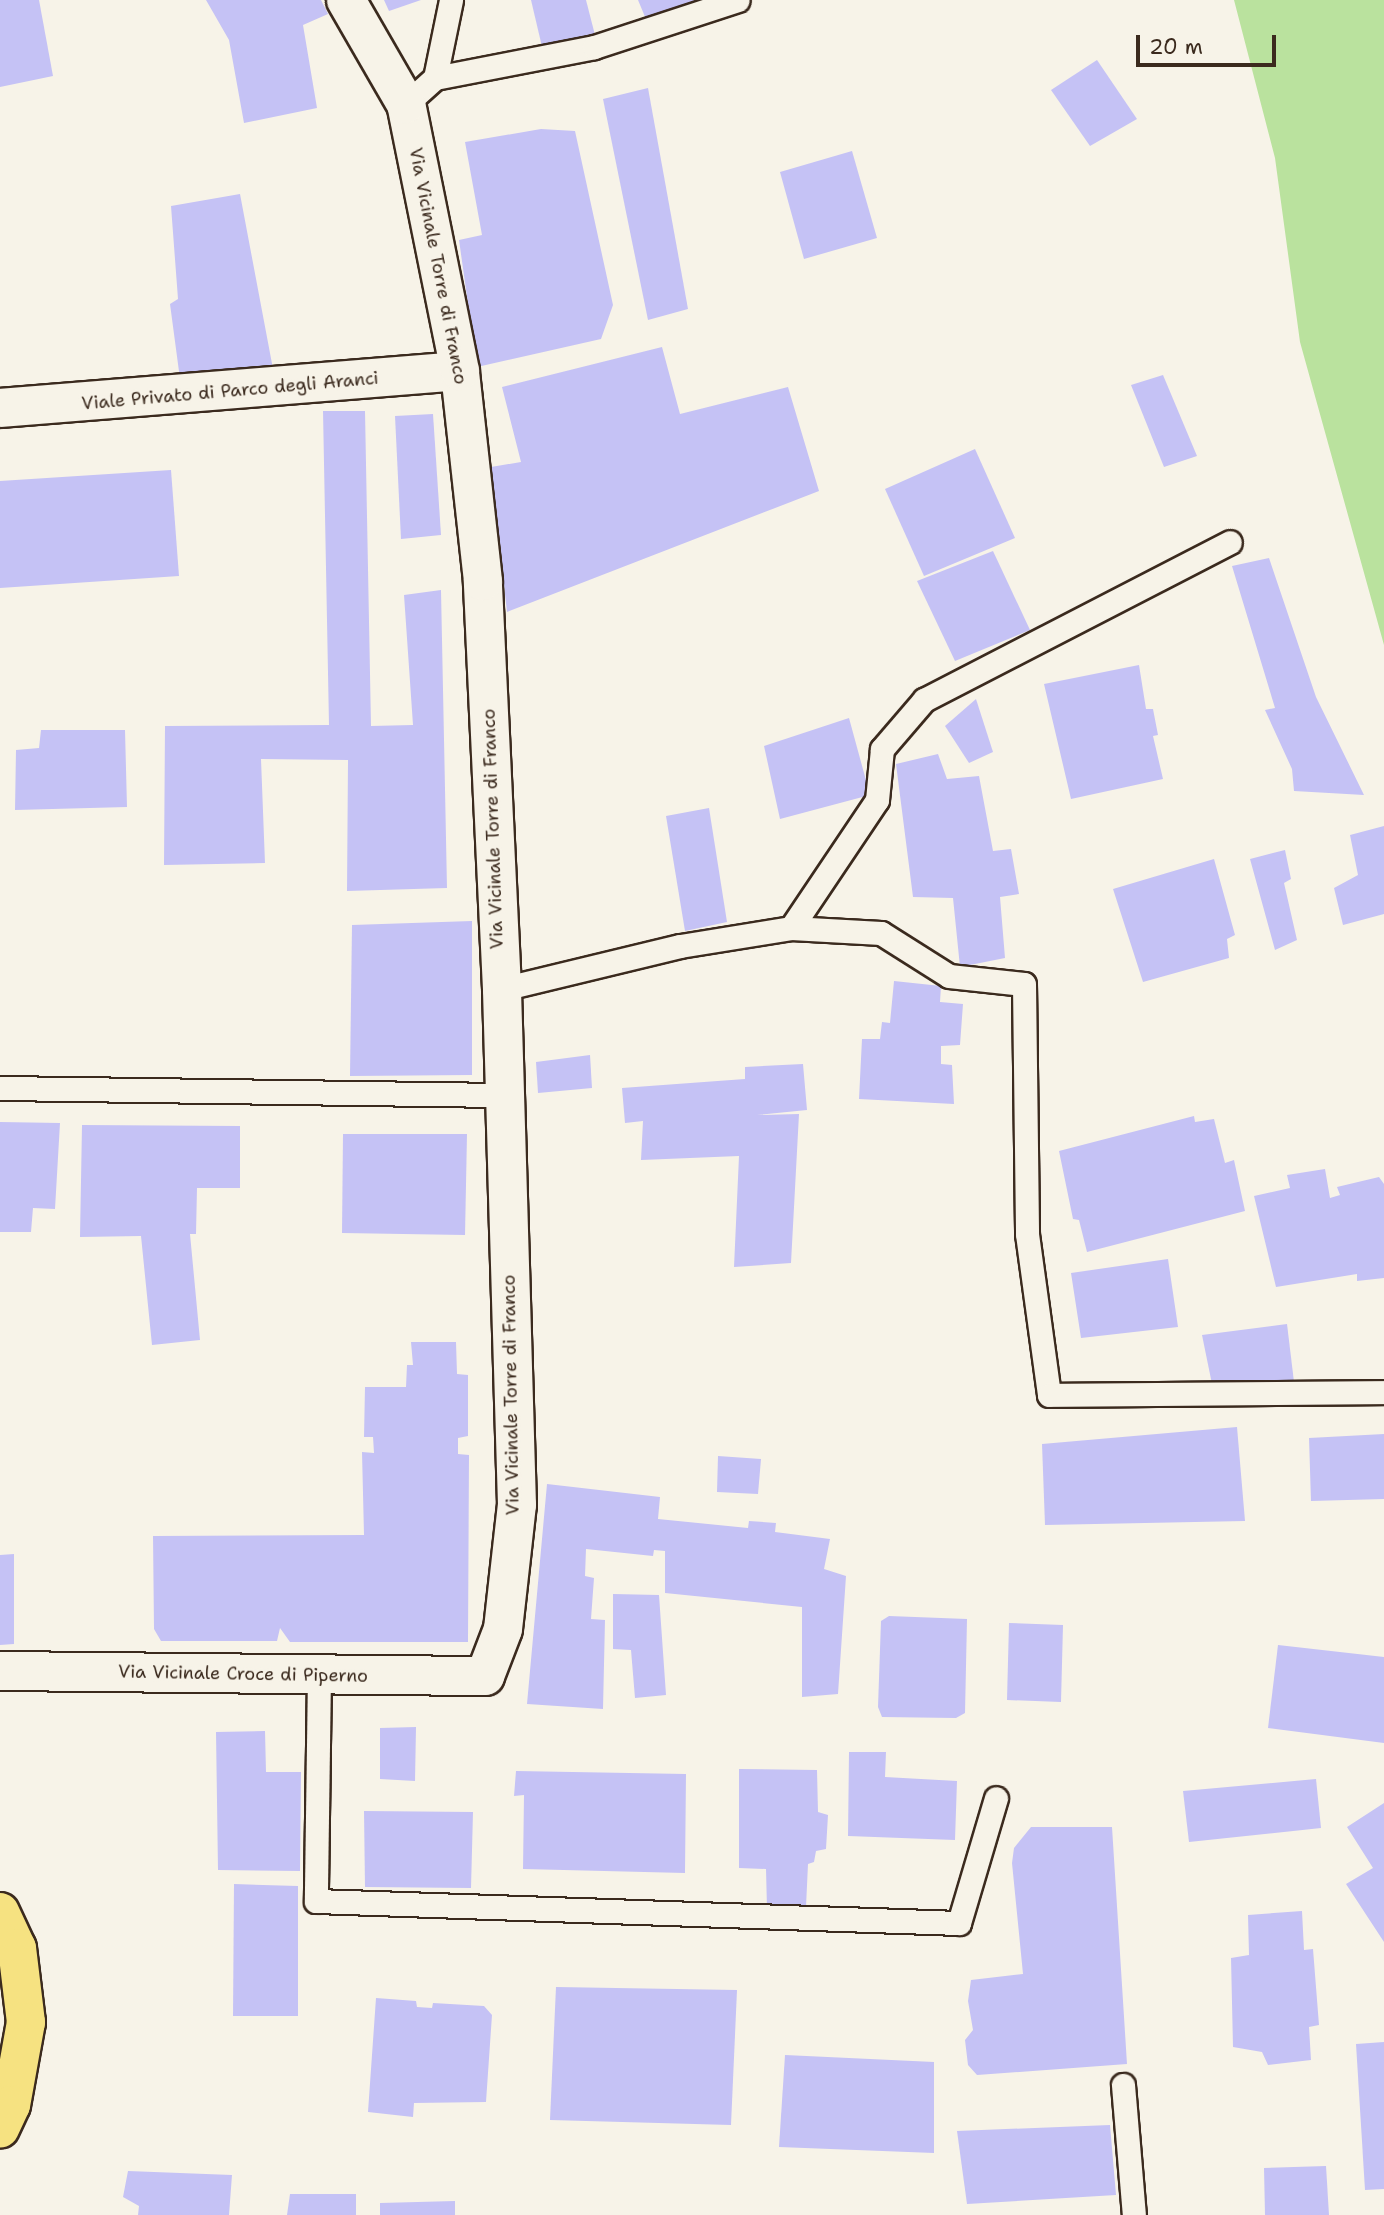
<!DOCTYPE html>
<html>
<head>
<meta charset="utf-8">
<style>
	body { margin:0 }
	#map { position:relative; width:1384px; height:2215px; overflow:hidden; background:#f7f3e8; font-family:"Shantell Sans",sans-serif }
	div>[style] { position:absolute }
	.green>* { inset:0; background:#bae29e }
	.building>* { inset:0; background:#c5c2f5 }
	.roads { filter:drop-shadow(2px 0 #3b2a1e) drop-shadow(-2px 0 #3b2a1e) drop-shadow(0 2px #3b2a1e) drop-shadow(0 -2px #3b2a1e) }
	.lane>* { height:23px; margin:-11.5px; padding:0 11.5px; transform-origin:11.5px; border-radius:11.5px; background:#f7f3e8 }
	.street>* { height:38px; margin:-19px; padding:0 19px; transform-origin:19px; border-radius:19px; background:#f7f3e8 }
	.highway>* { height:38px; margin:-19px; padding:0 19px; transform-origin:19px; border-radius:19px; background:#f6e281 }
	span { translate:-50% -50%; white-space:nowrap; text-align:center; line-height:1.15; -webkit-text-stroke:5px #f7f3e8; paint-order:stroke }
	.street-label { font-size:18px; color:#3b2a1e }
	.scale { position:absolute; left:1136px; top:35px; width:140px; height:32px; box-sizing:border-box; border:4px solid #3b2a1e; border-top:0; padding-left:9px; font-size:21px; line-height:24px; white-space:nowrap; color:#3b2a1e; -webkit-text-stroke:5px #f7f3e8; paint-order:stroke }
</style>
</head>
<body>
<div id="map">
	<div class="green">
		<div style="clip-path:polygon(1234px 0,1384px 0,1384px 645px,1300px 342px,1275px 158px)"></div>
	</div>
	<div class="building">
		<div style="clip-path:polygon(0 0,39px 0,53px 76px,0 87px)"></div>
		<div style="clip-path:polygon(206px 0,321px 0,328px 14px,303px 25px,317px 108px,244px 123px,229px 40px)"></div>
		<div style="clip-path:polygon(384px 0,421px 0,389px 11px)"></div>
		<div style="clip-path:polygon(531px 0,586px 0,596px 39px,543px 51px)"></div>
		<div style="clip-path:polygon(638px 0,703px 0,648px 24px)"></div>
		<div style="clip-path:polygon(1097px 60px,1137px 119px,1090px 146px,1051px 90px)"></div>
		<div style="clip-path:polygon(648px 88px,688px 309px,648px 320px,603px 99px)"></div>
		<div style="clip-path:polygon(541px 129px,575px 131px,613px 305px,601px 339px,477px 367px,459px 240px,482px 235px,465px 142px)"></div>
		<div style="clip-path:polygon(852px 151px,877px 238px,804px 259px,780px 172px)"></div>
		<div style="clip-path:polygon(240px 194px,273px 369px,180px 379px,170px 304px,178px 299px,171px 206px)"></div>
		<div style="clip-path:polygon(662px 347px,680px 414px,788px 387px,819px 491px,507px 612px,491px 467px,521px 462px,502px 387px)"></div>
		<div style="clip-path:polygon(1163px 375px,1197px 456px,1164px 467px,1131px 385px)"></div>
		<div style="clip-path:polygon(323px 411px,365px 411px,371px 726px,413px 725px,404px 595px,441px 590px,447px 888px,347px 891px,348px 760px,261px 759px,265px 863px,164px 865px,165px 726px,329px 725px)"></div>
		<div style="clip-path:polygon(433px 414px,441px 535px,401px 539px,395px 416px)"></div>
		<div style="clip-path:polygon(975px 449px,1015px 538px,924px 576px,885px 489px)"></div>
		<div style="clip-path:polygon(171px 470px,179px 576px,0 588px,0 481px)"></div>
		<div style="clip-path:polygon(993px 551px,1030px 630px,955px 661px,917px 581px)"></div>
		<div style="clip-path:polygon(1269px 558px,1316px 697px,1364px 795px,1294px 791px,1292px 769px,1265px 710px,1275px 708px,1232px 566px)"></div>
		<div style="clip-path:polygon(1139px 665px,1146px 709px,1153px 709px,1158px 735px,1153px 736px,1163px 779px,1071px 799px,1044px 684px)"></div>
		<div style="clip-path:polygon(976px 699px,993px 752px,969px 763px,945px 726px)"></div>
		<div style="clip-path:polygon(849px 718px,870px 795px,780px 819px,764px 746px)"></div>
		<div style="clip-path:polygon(41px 730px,125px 730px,127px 807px,15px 810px,16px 750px,39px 748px)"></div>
		<div style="clip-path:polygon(938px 754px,947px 779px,979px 776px,993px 851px,1011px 849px,1019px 894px,1000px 897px,1005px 958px,960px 967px,953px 898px,913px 897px,896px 764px)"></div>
		<div style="clip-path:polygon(709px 808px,727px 922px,685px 931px,666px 816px)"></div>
		<div style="clip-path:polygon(1384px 826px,1384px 914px,1343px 925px,1334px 888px,1358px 875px,1350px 835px)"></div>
		<div style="clip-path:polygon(1285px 850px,1291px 879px,1284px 883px,1297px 940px,1275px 950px,1250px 859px)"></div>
		<div style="clip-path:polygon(1214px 859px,1235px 935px,1227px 939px,1229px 958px,1143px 982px,1113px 889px)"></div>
		<div style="clip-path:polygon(472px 921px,472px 1075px,350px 1076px,352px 925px)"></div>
		<div style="clip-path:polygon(894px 981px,941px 986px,940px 1002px,963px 1004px,960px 1045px,941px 1046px,941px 1064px,952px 1065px,954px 1104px,859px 1099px,862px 1039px,880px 1039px,882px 1022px,890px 1023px)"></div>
		<div style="clip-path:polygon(590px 1055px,592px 1088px,538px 1093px,536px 1062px)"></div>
		<div style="clip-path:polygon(803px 1064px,807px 1110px,757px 1115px,799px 1114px,791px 1263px,734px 1267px,739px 1156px,641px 1160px,643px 1121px,625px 1123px,622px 1088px,745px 1079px,745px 1067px)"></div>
		<div style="clip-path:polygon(1194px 1116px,1195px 1122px,1214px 1119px,1225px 1163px,1234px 1160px,1245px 1211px,1087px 1252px,1079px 1220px,1073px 1219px,1059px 1151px)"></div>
		<div style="clip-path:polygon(0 1122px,60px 1123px,55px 1209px,33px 1208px,31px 1232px,0 1232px)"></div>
		<div style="clip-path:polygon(82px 1125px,240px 1126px,240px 1188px,197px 1188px,196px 1234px,190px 1234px,200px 1340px,152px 1345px,141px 1236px,80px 1237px)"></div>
		<div style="clip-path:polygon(343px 1134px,467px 1134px,465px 1235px,342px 1233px)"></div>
		<div style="clip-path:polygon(1325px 1169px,1330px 1198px,1340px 1195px,1337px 1187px,1379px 1177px,1384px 1184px,1384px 1278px,1357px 1281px,1357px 1274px,1276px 1287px,1254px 1196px,1290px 1188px,1287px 1175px)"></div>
		<div style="clip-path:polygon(1168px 1259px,1178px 1327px,1081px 1338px,1071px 1273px)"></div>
		<div style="clip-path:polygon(1287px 1324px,1294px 1382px,1213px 1389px,1202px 1335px)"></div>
		<div style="clip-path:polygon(411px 1342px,456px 1342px,457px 1374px,468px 1375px,468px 1436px,458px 1438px,458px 1454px,469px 1455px,468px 1642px,290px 1642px,280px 1628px,277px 1641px,161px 1641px,154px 1629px,153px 1536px,364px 1535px,362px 1452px,374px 1453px,373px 1437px,364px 1437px,365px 1387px,406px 1387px,407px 1365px,413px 1365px)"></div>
		<div style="clip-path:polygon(1237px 1427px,1245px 1521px,1045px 1525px,1042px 1444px)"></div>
		<div style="clip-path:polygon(1384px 1434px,1384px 1499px,1311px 1501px,1309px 1438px)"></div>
		<div style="clip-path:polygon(718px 1456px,761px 1459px,758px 1494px,717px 1492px)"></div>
		<div style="clip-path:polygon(547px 1484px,660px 1497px,658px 1519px,748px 1528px,749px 1521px,776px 1523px,775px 1532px,830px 1539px,824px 1569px,846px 1576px,838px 1694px,802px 1697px,802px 1607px,665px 1593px,665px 1551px,654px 1550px,653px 1556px,586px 1549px,585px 1576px,594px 1578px,591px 1619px,605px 1620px,603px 1709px,527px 1704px)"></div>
		<div style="clip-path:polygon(14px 1554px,14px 1644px,0 1645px,0 1555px)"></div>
		<div style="clip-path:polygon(613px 1594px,659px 1595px,666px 1695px,635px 1698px,631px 1650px,613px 1649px)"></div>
		<div style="clip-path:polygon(889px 1616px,967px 1619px,965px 1713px,956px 1718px,882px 1717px,878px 1707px,881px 1621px)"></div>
		<div style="clip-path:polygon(1009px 1623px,1063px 1625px,1061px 1702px,1007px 1700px)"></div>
		<div style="clip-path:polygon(1278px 1645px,1384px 1657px,1384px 1743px,1268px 1728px)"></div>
		<div style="clip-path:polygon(416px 1727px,415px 1781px,380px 1779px,380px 1728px)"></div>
		<div style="clip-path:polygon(265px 1731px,266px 1772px,301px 1772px,300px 1871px,218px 1870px,216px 1732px)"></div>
		<div style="clip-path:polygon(849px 1752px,886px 1752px,885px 1777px,957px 1781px,955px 1840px,848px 1836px)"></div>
		<div style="clip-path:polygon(739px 1769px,817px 1770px,818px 1812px,828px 1815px,826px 1849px,816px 1851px,814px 1862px,808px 1864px,806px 1907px,767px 1909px,766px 1869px,739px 1868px)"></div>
		<div style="clip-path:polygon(516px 1771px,686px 1774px,685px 1873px,523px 1869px,524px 1795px,514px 1796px)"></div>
		<div style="clip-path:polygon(1316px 1779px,1321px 1828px,1189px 1842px,1183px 1791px)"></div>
		<div style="clip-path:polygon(1384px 1803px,1384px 1942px,1346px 1884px,1373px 1868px,1347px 1827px)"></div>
		<div style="clip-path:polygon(364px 1811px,473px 1812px,471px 1888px,365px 1887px)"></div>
		<div style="clip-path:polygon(1031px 1827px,1112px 1827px,1127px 2064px,977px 2075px,968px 2065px,965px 2040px,973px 2030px,968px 2001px,971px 1980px,1023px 1974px,1012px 1863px,1014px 1848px)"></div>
		<div style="clip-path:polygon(234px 1884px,298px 1886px,298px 2016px,233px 2016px)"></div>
		<div style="clip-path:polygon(1302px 1911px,1304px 1950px,1313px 1949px,1319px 2025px,1309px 2027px,1311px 2060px,1268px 2065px,1262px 2052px,1233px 2047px,1231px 1958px,1249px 1955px,1248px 1915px)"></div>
		<div style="clip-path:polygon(556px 1987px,737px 1990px,731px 2125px,550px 2120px)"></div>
		<div style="clip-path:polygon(376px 1998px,416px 2001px,417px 2007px,432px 2008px,433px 2003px,484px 2006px,492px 2015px,486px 2102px,414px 2103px,413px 2117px,368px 2112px)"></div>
		<div style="clip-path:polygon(1384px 2042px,1384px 2189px,1365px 2190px,1356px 2044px)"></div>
		<div style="clip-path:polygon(785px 2055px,934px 2062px,934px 2153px,779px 2147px)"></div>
		<div style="clip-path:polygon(1110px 2125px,1116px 2195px,967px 2204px,957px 2131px)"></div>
		<div style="clip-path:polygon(1326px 2166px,1329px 2215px,1265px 2215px,1264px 2168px)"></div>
		<div style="clip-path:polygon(128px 2171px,232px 2175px,229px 2215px,138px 2215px,139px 2206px,123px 2197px)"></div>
		<div style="clip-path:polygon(290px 2194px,356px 2194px,356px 2215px,287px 2215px)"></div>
		<div style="clip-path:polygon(455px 2201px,455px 2215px,380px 2215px,380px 2203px)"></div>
	</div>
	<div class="roads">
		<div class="lane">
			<div style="left:435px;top:78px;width:162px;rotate:-11deg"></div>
			<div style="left:594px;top:47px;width:151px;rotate:-18.1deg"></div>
			<div style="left:406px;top:104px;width:39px;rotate:-42deg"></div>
			<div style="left:435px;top:78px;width:80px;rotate:-78.4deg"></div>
			<div style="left:791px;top:928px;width:90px;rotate:3.2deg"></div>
			<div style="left:881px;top:933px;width:80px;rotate:32.3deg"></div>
			<div style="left:949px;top:976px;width:75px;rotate:6.1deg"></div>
			<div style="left:1024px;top:984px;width:250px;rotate:89.3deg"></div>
			<div style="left:1027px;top:1234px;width:162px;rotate:82.2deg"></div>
			<div style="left:1049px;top:1395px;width:335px;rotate:-0.5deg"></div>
			<div style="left:502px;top:989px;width:183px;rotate:-13.6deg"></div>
			<div style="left:680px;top:946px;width:112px;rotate:-9.2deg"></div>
			<div style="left:791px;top:928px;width:154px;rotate:-56.1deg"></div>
			<div style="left:877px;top:800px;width:51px;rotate:-84.4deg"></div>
			<div style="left:882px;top:749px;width:65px;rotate:-49.4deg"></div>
			<div style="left:924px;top:700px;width:344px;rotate:-27.3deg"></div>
			<div style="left:0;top:1088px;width:503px;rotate:0.8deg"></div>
			<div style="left:319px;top:1674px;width:227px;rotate:90.8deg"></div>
			<div style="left:316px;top:1901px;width:643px;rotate:1.96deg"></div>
			<div style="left:959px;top:1923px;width:130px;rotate:-73.5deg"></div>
			<div style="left:1123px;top:2085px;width:130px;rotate:85.2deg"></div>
		</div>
		<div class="street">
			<div style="left:0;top:408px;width:461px;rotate:-4.6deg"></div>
			<div style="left:0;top:1671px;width:485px;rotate:0.6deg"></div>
			<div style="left:485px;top:1676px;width:50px;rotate:-69deg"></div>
			<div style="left:503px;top:1629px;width:125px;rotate:-83.6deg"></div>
			<div style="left:517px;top:1505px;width:516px;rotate:-91.67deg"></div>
			<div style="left:502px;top:989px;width:408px;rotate:-92.7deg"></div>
			<div style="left:483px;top:581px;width:211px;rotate:-96.3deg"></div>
			<div style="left:460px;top:371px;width:272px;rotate:-101.4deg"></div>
			<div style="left:406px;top:104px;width:120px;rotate:-120deg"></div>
		</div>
		<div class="highway">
			<div style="left:0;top:1912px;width:40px;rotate:65deg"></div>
			<div style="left:17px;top:1948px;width:75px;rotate:83.1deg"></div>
			<div style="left:26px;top:2022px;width:84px;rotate:100.2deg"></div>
			<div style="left:11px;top:2105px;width:26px;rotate:115deg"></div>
		</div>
	</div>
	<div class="street-label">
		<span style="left:438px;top:266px;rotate:79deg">Via Vicinale Torre di Franco</span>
		<span style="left:230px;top:391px;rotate:-5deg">Viale Privato di Parco degli Aranci</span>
		<span style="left:493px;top:829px;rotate:-92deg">Via Vicinale Torre di Franco</span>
		<span style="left:511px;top:1395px;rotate:-91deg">Via Vicinale Torre di Franco</span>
		<span style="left:243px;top:1674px;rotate:1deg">Via Vicinale Croce di Piperno</span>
	</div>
	<div class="scale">20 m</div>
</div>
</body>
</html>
